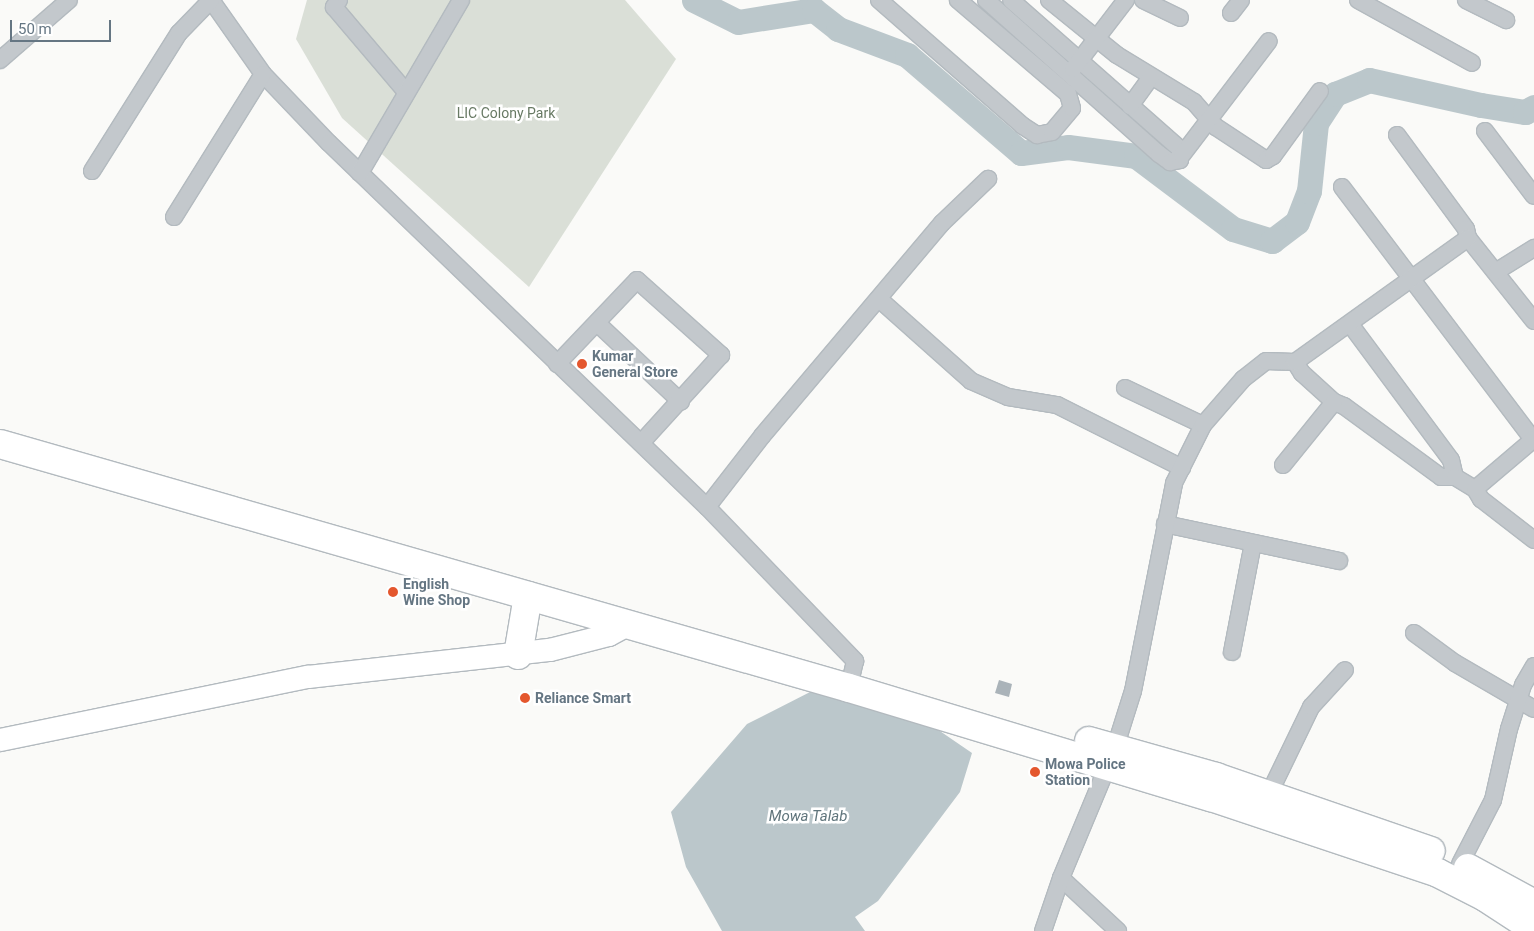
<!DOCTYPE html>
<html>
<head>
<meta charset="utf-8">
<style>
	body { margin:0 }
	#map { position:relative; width:1534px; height:931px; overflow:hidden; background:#fafaf8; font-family:Roboto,sans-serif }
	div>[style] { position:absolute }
	.green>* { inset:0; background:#dadfd7 }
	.water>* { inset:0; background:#bbc7cb }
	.river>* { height:25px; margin:-12.5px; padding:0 12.5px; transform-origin:12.5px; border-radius:12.5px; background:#bbc7cb }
	.building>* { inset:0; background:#aab3b9 }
	.roads { filter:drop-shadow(1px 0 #b3babf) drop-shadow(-1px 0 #b3babf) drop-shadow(0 1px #b3babf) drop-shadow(0 -1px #b3babf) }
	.street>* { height:16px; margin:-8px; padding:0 8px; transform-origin:8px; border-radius:8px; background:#c3c8cc }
	.secondary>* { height:22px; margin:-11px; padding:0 11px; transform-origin:11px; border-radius:11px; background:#fff }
	.highway>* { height:28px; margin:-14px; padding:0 14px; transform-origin:14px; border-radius:14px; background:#fff }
	.dots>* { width:14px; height:14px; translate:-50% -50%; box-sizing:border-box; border:2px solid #fff; border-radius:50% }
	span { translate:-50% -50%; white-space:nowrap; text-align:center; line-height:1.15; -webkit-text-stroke:5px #fff; paint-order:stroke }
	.park-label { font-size:14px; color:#687a64 }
	.poi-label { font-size:14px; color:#657683; font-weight:700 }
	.left { translate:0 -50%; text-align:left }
	.water-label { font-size:15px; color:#60757c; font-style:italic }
	.scale { position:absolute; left:10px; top:20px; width:101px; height:22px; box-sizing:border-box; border:2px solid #657683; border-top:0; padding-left:6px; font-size:15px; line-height:18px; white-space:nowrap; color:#657683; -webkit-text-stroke:4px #fff; paint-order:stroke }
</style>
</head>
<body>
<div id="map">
	<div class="green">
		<div style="clip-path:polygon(307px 0,625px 0,676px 59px,529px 287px,342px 118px,296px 39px)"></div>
	</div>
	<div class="water">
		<div style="clip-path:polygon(816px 689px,934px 727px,972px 753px,960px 792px,878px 901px,855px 917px,865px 931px,722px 931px,686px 867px,671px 812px,747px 724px)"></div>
	</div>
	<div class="river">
		<div style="left:694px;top:0;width:49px;rotate:26.6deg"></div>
		<div style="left:738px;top:22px;width:77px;rotate:-9deg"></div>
		<div style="left:814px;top:10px;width:31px;rotate:38deg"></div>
		<div style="left:838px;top:29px;width:74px;rotate:20.6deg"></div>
		<div style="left:907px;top:55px;width:150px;rotate:40.7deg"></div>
		<div style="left:1021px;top:153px;width:47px;rotate:-7.3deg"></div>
		<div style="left:1068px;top:147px;width:69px;rotate:7.5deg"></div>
		<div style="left:1136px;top:156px;width:121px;rotate:37deg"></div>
		<div style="left:1233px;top:229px;width:41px;rotate:17.1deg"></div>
		<div style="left:1272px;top:241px;width:31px;rotate:-37deg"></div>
		<div style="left:1297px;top:222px;width:33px;rotate:-69deg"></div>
		<div style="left:1309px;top:191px;width:68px;rotate:-84.1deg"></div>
		<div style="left:1316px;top:123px;width:35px;rotate:-57deg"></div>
		<div style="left:1335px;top:94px;width:37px;rotate:-22deg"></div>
		<div style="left:1369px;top:80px;width:115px;rotate:12.6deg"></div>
		<div style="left:1481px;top:105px;width:45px;rotate:9deg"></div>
		<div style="left:1525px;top:112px;width:10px;rotate:-29deg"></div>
	</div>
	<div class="building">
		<div style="clip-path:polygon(999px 680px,1012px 684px,1009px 697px,995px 693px)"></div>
	</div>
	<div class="roads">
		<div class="street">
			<div style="left:211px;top:0;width:90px;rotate:54.9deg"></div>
			<div style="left:263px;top:74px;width:95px;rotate:46.3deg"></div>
			<div style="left:329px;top:143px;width:525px;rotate:43.92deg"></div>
			<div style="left:707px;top:507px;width:214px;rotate:46.1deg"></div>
			<div style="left:855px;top:661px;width:28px;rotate:103deg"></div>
			<div style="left:339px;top:0;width:9px;rotate:126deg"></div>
			<div style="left:334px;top:7px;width:111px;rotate:49.7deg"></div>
			<div style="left:879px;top:0;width:191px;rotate:41.2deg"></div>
			<div style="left:1023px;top:126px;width:17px;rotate:33deg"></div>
			<div style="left:1037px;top:135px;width:15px;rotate:-11deg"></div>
			<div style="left:1052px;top:132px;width:31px;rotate:-50deg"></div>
			<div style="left:1072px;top:108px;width:15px;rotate:-106deg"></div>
			<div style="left:1068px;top:94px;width:145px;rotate:-139.5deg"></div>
			<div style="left:986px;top:0;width:232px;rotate:41.7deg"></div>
			<div style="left:1159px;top:154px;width:14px;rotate:36deg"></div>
			<div style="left:1170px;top:162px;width:10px;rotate:-11deg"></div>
			<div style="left:1180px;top:160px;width:11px;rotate:-90deg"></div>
			<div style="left:1180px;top:149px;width:225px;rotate:-138.6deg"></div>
			<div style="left:1049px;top:0;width:87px;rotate:39deg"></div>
			<div style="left:1117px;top:55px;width:90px;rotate:31.4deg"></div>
			<div style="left:1194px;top:102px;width:33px;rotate:49deg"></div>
			<div style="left:1216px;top:127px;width:60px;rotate:33.4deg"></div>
			<div style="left:1266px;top:160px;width:8px;rotate:-30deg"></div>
			<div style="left:1273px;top:156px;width:80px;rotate:-54.1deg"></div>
			<div style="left:1143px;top:0;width:41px;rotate:25.9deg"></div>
			<div style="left:1358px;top:0;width:130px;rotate:28.9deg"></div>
			<div style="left:1466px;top:0;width:45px;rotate:26.6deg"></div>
			<div style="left:1231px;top:13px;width:16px;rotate:-52deg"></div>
			<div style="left:0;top:60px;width:91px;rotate:-41deg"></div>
			<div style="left:1073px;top:69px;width:87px;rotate:-52.5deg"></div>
			<div style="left:1130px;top:106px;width:36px;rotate:-54deg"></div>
			<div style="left:1485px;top:131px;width:81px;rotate:53deg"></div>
			<div style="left:1397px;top:135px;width:117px;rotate:53.7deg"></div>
			<div style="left:1466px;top:229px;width:9px;rotate:77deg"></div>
			<div style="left:1468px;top:238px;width:106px;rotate:51.5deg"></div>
			<div style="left:1182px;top:155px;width:143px;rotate:-52.7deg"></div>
			<div style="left:92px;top:171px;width:163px;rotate:-57.8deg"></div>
			<div style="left:179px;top:33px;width:46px;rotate:-45.9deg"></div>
			<div style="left:360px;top:173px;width:200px;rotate:-59.7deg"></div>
			<div style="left:1342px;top:187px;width:317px;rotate:52.9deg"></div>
			<div style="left:174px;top:217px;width:168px;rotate:-58.1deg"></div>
			<div style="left:1497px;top:271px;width:44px;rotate:-31.9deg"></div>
			<div style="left:879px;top:299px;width:123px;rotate:41.7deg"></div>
			<div style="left:971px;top:381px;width:40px;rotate:23.4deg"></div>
			<div style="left:1008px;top:397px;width:50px;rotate:9.3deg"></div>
			<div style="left:1057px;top:405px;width:140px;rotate:26.7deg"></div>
			<div style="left:597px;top:323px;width:115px;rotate:43.2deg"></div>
			<div style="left:1350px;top:324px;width:169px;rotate:53.4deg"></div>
			<div style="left:1451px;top:460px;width:17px;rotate:77deg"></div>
			<div style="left:1295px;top:362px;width:13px;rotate:58deg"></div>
			<div style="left:1302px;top:373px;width:43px;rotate:42.2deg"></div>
			<div style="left:1334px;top:402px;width:11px;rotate:22deg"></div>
			<div style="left:1344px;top:406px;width:120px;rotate:36.2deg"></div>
			<div style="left:1441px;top:477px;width:14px"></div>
			<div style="left:1455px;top:477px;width:23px;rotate:31deg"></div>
			<div style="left:1475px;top:489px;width:12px;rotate:59deg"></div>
			<div style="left:1481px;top:499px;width:67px;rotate:37.7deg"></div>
			<div style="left:557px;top:364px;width:116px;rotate:-46.4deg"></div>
			<div style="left:637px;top:280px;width:113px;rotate:41.8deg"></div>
			<div style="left:721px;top:355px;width:119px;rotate:132.3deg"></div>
			<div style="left:1125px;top:388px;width:86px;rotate:25.4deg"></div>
			<div style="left:1283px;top:465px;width:81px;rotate:-51deg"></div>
			<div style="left:1475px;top:489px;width:77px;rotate:-40.3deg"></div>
			<div style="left:707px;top:507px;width:90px;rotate:-52.2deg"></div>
			<div style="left:762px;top:436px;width:279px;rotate:-49.8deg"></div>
			<div style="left:942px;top:223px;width:64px;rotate:-43.7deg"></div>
			<div style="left:1165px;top:524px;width:178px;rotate:12deg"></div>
			<div style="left:1414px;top:633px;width:51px;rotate:36.2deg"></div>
			<div style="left:1455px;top:663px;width:91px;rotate:30.2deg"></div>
			<div style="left:1232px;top:652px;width:111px;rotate:-79.1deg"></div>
			<div style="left:1269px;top:794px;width:97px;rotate:-64.2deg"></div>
			<div style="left:1311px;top:707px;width:50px;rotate:-47.4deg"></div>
			<div style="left:1460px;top:864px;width:72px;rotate:-62.7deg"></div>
			<div style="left:1493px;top:800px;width:73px;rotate:-77.3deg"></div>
			<div style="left:1509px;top:729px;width:46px;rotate:-72.3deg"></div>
			<div style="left:1523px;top:685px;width:22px;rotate:-60deg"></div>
			<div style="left:1061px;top:878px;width:78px;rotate:42.9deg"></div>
			<div style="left:1043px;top:931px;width:56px;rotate:-71.2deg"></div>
			<div style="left:1061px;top:878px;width:141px;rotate:-67.4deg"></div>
			<div style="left:1115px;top:748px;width:60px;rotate:-72.5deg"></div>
			<div style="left:1133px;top:691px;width:212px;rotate:-78.8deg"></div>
			<div style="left:1174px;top:483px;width:65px;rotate:-63.4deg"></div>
			<div style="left:1203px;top:425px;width:61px;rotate:-49deg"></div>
			<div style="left:1243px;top:379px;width:29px;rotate:-38deg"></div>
			<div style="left:1266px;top:361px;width:29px;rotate:2deg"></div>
			<div style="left:1295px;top:362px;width:213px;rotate:-35.6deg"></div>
		</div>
		<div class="secondary">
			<div style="left:0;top:740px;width:314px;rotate:-11.6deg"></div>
			<div style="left:308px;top:677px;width:244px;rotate:-6.4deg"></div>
			<div style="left:550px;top:650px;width:61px;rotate:-14.3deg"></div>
			<div style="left:609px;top:635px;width:21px;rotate:-28deg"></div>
		</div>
		<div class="highway">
			<div style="left:0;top:444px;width:883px;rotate:16.03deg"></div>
			<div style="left:849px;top:688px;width:378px;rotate:16.8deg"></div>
			<div style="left:1211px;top:797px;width:239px;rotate:18.5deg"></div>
			<div style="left:1438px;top:873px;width:53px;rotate:27.1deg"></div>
			<div style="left:1485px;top:897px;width:59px;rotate:33.1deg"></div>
			<div style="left:518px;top:655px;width:60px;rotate:-80.4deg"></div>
			<div style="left:1089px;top:741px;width:132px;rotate:15.8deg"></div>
			<div style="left:1216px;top:777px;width:227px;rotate:19deg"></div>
			<div style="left:1468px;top:868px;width:75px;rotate:28.6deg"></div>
		</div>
	</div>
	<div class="dots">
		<div style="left:582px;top:364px;background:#e4572e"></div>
		<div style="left:393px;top:592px;background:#e4572e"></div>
		<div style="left:525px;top:698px;background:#e4572e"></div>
		<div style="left:1035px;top:772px;background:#e4572e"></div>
	</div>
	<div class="park-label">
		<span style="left:506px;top:113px">LIC Colony Park</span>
	</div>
	<div class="poi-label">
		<span class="left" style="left:592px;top:364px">Kumar<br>General Store</span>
		<span class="left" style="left:403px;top:592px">English<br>Wine Shop</span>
		<span class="left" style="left:535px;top:698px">Reliance Smart</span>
		<span class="left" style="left:1045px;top:772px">Mowa Police<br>Station</span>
	</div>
	<div class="water-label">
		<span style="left:808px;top:817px">Mowa Talab</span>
	</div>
	<div class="scale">50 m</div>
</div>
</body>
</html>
